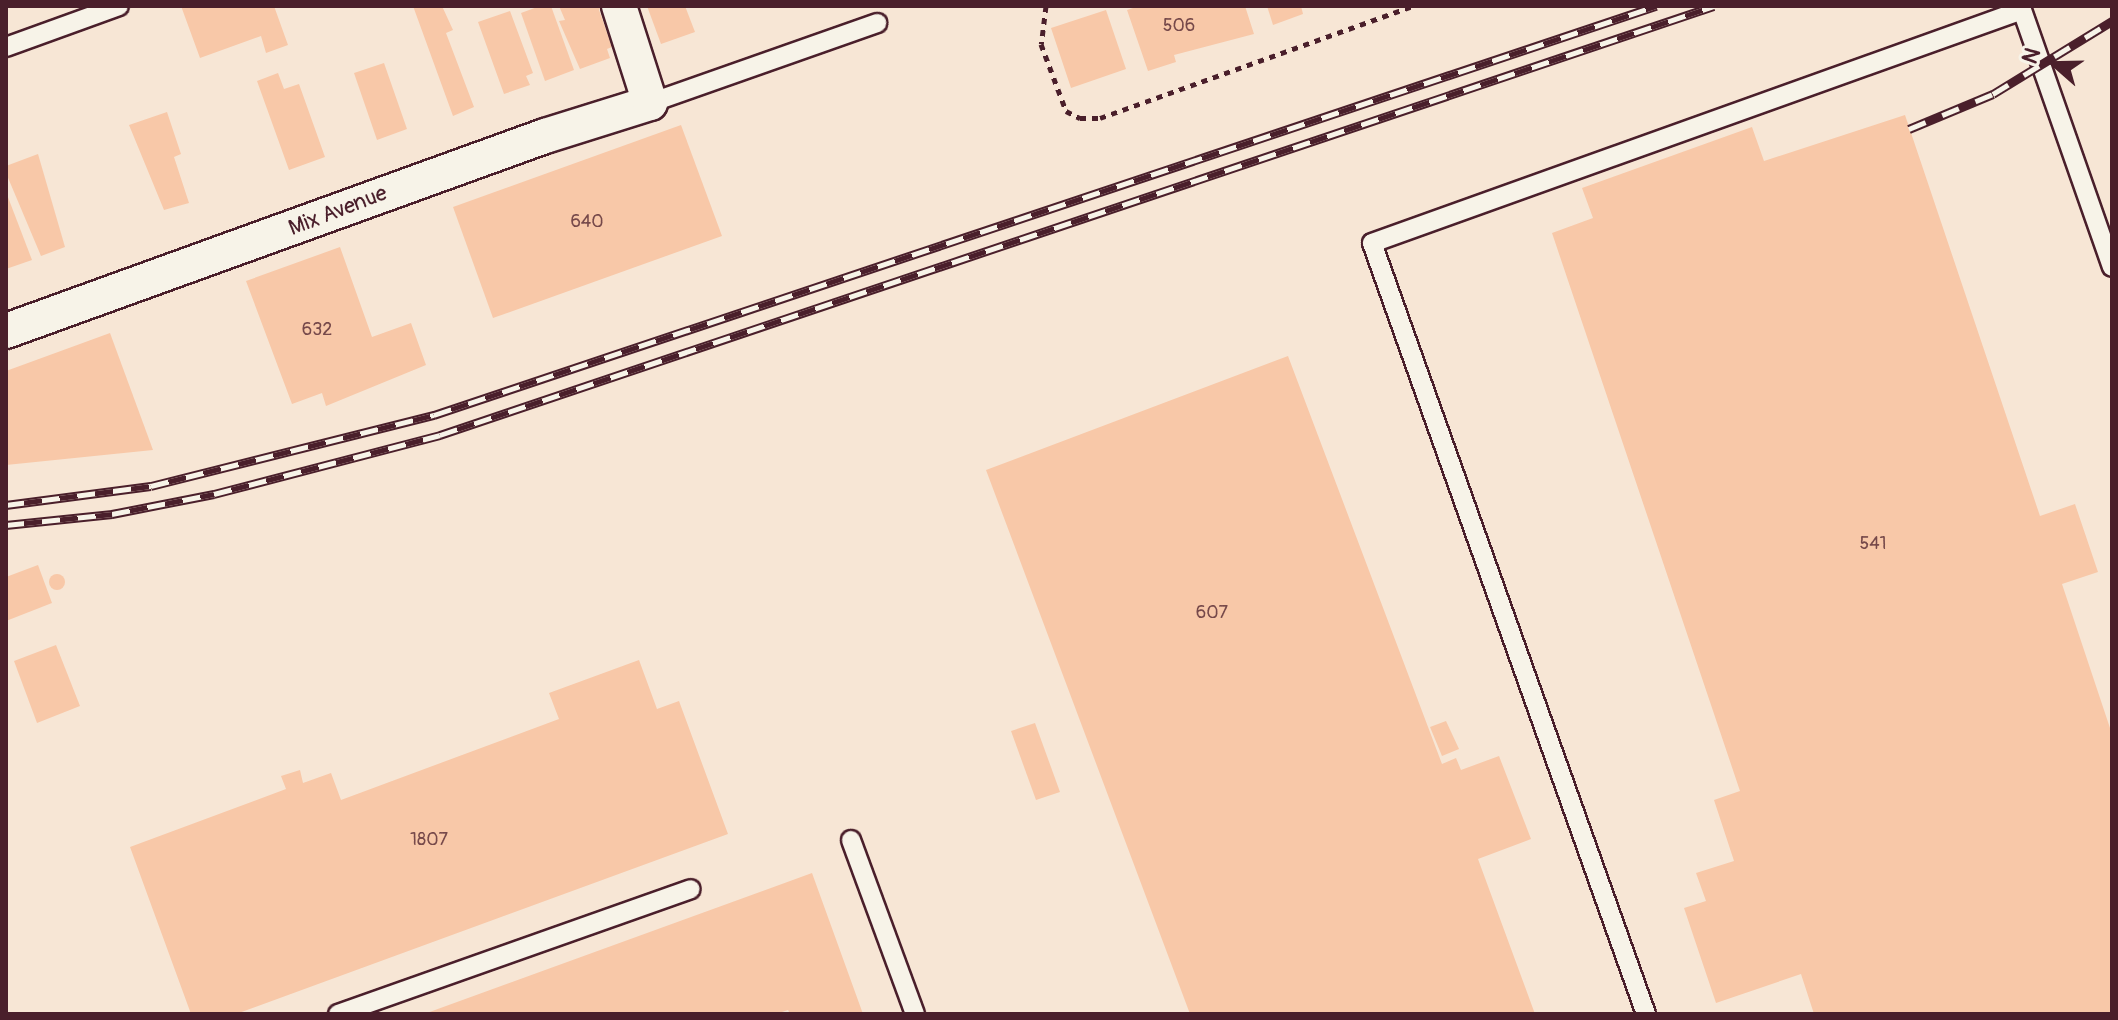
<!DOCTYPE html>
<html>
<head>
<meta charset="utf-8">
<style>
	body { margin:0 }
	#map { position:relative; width:2118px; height:1020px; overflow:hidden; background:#f7e6d5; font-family:Pangolin,sans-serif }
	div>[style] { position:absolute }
	.building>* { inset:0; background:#f8c8a8 }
	.round { border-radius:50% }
	.path>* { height:5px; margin-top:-2.5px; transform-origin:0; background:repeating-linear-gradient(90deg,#4a1f2b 0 6px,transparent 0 12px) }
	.roads { filter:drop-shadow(2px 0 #4a1f2b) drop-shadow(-2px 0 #4a1f2b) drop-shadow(0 2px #4a1f2b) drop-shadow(0 -2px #4a1f2b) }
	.lane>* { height:18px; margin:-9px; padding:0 9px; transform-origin:9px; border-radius:9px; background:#f7f3e8 }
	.street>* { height:34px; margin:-17px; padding:0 17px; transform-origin:17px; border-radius:17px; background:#f7f3e8 }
	.rail>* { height:9px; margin-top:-4.5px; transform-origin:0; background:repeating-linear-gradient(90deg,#f7f3e8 0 18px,#4a1f2b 0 36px); box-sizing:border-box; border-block:2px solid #4a1f2b }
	span { translate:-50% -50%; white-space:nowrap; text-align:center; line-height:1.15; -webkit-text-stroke:6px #f7f3e8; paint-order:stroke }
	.number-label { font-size:18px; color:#76494a }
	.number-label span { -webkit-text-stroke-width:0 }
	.street-label { font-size:22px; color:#4a1f2b }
	.frame { position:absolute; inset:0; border:8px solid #4a1f2b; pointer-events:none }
	.north { position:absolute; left:2014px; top:24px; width:80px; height:80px; -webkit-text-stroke:6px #f7f3e8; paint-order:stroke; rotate:290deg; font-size:22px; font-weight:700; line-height:32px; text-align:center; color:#4a1f2b }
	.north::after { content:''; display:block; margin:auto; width:28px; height:36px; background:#4a1f2b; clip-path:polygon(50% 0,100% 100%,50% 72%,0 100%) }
</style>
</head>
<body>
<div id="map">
	<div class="building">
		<div style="clip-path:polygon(181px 6px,274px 6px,288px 45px,266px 53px,261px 36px,200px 58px)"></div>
		<div style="clip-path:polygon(413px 6px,442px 6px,453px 30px,446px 33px,474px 107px,453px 116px)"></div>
		<div style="clip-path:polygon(540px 6px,551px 6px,574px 70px,545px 81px,521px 13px)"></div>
		<div style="clip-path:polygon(559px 6px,602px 6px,599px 10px,612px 47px,607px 49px,610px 58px,580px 69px,559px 21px,565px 20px)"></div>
		<div style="clip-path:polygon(647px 6px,685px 6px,695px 32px,661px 44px)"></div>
		<div style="clip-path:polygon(1139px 6px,1245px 6px,1254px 34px,1174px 55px,1176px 62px,1148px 71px,1127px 10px)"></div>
		<div style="clip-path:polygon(1267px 6px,1301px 6px,1303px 14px,1273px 25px)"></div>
		<div style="clip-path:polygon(1106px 10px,1126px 69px,1071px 88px,1051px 28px)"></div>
		<div style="clip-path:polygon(510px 11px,533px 73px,526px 76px,530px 85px,504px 94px,478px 22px)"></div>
		<div style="clip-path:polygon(384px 63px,407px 129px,377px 140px,354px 73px)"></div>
		<div style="clip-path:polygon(278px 73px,284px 89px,299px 84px,325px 157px,289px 170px,257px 81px)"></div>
		<div style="clip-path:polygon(167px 112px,181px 154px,174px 157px,189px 203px,164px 210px,129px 125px)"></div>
		<div style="clip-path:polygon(1905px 115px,2040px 516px,2075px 504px,2098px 572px,2062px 584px,2112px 734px,2112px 1014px,1814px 1014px,1801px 974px,1716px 1003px,1684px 908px,1706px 901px,1696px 873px,1734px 861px,1714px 800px,1740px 791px,1552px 233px,1593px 218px,1582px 188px,1752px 127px,1764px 161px)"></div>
		<div style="clip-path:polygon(681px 125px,722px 236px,493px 318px,453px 207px)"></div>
		<div style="clip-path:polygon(38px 154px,65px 247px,41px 256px,6px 173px,6px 166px)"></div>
		<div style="clip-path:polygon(6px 192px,32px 260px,6px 269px)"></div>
		<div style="clip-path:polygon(340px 247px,372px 337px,411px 323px,426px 365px,326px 406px,322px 393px,292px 404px,246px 281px)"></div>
		<div style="clip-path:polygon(110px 333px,153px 450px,6px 465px,6px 371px)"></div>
		<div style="clip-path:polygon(1288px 356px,1442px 764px,1456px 758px,1461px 770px,1499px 756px,1531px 839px,1478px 859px,1535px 1014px,1190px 1014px,986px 470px)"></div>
		<div style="clip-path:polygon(38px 565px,52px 603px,6px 621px,6px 577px)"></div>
		<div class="round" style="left:49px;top:574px;width:16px;height:16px"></div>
		<div style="clip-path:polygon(56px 645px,80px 706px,37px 723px,14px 661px)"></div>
		<div style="clip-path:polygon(639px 660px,657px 709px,679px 701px,728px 834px,236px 1014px,191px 1014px,130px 847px,286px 789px,281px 776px,300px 770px,303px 783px,331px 773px,341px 800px,559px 719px,549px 693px)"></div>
		<div style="clip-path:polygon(1446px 721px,1459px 749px,1442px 756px,1430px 727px)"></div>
		<div style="clip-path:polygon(1035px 723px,1060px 792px,1036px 800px,1011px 731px)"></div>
		<div style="clip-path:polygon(812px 873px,863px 1014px,790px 1014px,788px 1010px,776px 1014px,424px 1014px)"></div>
	</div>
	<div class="path">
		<div style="left:1046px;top:6px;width:38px;rotate:97deg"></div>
		<div style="left:1041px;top:44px;width:72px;rotate:69.5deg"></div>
		<div style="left:1066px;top:111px;width:16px;rotate:27deg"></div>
		<div style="left:1080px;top:118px;width:20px"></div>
		<div style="left:1100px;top:118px;width:331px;rotate:-19.7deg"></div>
	</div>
	<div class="roads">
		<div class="lane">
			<div style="left:6px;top:47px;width:120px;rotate:-19.9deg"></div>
			<div style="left:650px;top:103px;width:241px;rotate:-19.4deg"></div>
			<div style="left:851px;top:840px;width:185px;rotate:69.8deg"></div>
			<div style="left:338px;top:1014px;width:374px;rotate:-19.5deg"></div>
			<div style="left:1646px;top:1014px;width:818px;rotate:-109.56deg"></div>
			<div style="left:1372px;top:243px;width:690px;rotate:-19.72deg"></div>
			<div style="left:2022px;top:10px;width:272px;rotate:70.7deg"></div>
		</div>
		<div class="street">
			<div style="left:6px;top:331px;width:573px;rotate:-19.89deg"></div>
			<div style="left:545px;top:136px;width:110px;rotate:-17.4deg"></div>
			<div style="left:650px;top:103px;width:102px;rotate:-107.7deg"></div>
		</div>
	</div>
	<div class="rail">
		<div style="left:1909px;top:129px;width:91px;rotate:-22.6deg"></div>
		<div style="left:1993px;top:94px;width:140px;rotate:-31.5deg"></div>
		<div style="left:6px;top:505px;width:146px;rotate:-7.5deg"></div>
		<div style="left:151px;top:486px;width:292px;rotate:-14.1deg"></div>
		<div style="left:434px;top:415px;width:1289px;rotate:-18.51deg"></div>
		<div style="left:6px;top:525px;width:107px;rotate:-5.9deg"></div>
		<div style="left:112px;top:514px;width:104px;rotate:-11.1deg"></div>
		<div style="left:214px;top:494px;width:234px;rotate:-14.6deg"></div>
		<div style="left:440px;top:435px;width:1344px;rotate:-18.61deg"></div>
	</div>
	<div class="number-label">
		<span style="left:1179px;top:26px">506</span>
		<span style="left:587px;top:222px">640</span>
		<span style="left:317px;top:330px">632</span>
		<span style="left:1873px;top:544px">541</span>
		<span style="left:1212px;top:613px">607</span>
		<span style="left:429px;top:840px">1807</span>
	</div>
	<div class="street-label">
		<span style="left:338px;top:211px;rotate:-21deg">Mix Avenue</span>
	</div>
	<div class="frame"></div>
	<div class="north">N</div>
</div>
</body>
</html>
